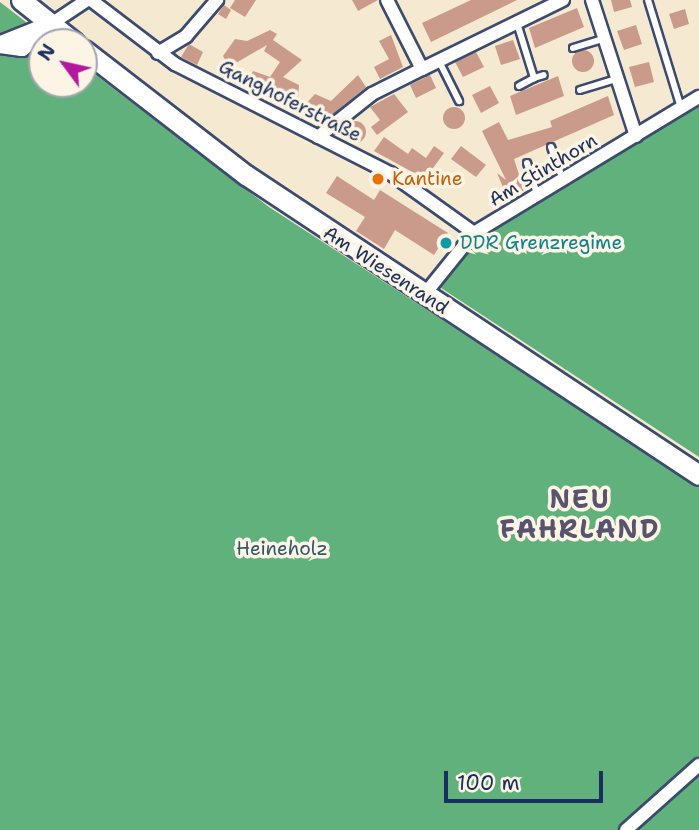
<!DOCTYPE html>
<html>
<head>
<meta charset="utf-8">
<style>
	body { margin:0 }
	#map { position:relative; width:699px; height:830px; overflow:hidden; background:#f5ead1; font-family:"Shantell Sans",sans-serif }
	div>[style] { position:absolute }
	.forest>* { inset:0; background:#61b17d }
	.building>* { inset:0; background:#ca9a8b }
	.round { border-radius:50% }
	.roads { filter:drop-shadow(2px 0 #3c4b6f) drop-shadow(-2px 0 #3c4b6f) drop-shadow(0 2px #3c4b6f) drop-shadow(0 -2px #3c4b6f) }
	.service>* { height:6px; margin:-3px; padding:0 3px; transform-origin:3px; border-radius:3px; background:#fff }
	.minor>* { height:12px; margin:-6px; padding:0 6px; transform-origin:6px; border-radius:6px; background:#fff }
	.tertiary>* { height:16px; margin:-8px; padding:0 8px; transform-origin:8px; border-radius:8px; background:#fff }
	.primary>* { height:19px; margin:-9.5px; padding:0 9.5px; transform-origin:9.5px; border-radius:9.5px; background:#fff }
	.dots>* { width:19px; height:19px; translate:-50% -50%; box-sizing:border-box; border:4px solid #fcf5e5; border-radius:50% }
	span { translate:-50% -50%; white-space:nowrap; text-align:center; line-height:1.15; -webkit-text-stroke:7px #fcf5e5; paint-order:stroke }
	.street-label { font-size:19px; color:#1b2f5e }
	.food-label { font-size:19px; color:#c56008 }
	.left { translate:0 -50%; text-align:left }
	.culture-label { font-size:19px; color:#0d838f }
	.park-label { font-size:19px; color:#32576b }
	.district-label { font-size:26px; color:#58546e; font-weight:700; letter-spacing:2px }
	.north { position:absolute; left:28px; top:28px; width:70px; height:70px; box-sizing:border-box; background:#fcf5e5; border:2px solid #a2a6af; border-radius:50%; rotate:303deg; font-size:19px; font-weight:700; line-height:28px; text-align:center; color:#1b2f5e }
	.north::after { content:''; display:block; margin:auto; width:24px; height:32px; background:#b5179e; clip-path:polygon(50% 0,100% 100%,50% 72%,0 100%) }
	.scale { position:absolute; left:444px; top:771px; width:159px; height:32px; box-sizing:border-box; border:4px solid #1b2f5e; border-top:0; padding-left:9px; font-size:21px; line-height:24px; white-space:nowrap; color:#1b2f5e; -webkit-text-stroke:5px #fcf5e5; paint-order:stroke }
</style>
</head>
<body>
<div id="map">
	<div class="forest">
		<div style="clip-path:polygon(0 2px,52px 42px,42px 42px,42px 84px,84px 84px,84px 66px,269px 207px,699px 487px,699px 830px,0 830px)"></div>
		<div style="clip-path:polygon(699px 103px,699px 457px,438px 286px,483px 233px)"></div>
	</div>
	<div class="building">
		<div style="clip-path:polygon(235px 0,256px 0,245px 17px,230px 8px)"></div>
		<div style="clip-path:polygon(352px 0,378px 0,358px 11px)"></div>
		<div style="clip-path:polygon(471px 0,517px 0,431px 42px,422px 23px)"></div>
		<div style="clip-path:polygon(611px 0,630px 0,632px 7px,614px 12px)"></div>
		<div style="clip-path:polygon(224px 5px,231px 10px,226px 19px,218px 14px)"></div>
		<div style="clip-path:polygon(577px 8px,584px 27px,535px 48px,529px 28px)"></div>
		<div style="clip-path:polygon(685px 9px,689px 24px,674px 29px,669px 14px)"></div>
		<div style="clip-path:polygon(636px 25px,642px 44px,624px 50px,617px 31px)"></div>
		<div style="clip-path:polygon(270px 30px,277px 34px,273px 40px,302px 60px,283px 77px,299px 85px,297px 111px,246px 85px,253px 71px,270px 77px,280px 62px,264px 51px,267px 45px,229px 67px,223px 56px,235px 39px,247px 41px)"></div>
		<div style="clip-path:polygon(391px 35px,403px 67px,380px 79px,374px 67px,389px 59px,379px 41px)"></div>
		<div style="clip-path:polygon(513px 40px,520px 59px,501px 65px,495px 46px)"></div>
		<div style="clip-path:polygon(189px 44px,203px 52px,197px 65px,181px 57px)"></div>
		<div class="round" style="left:572px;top:50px;width:22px;height:22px"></div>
		<div style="clip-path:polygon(476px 52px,484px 67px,463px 77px,455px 62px)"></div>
		<div style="clip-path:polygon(649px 62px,654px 82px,635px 87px,629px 67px)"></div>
		<div style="clip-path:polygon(358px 75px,366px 87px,321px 124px,303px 107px,315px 94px,331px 101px)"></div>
		<div style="clip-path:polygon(430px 75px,436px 88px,416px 98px,410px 85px)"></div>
		<div style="clip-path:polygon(558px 76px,564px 96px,516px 115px,510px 96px)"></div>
		<div style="clip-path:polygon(490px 86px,499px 103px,481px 113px,472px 95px)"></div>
		<div style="clip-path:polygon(394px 94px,408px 112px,377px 135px,371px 127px,380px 120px,370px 107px)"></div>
		<div style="clip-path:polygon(608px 96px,614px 115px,514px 159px,524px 190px,508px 199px,497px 173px,506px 180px,482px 131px,499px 122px,508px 140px,552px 127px,550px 121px)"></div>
		<div class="round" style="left:443px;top:107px;width:22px;height:22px"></div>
		<div class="round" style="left:344px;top:121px;width:22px;height:22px"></div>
		<div style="clip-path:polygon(384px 137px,408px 154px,412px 148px,426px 158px,434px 146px,444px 153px,425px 179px,374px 151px)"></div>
		<div style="clip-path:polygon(461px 146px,486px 165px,476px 177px,451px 159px)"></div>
		<div style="clip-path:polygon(337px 176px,374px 200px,380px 190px,448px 233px,434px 255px,395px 230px,384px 249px,356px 231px,365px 217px,326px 193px)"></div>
	</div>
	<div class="roads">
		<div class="service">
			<div style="left:648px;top:0;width:113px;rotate:73deg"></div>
			<div style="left:517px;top:23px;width:58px;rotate:72.8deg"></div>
			<div style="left:534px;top:78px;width:10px;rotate:-17deg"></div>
			<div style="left:573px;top:48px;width:34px;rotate:-17deg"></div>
			<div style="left:439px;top:61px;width:45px;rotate:63.4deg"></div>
			<div style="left:519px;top:86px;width:17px;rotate:-28deg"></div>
			<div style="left:580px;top:90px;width:39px;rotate:-17deg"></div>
			<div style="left:551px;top:147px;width:35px;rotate:70deg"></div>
			<div style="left:527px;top:163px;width:33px;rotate:72deg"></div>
		</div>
		<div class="minor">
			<div style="left:91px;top:0;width:106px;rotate:37.3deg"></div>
			<div style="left:175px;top:64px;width:241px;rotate:26.9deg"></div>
			<div style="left:390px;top:173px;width:103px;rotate:35.5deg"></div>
			<div style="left:592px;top:0;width:143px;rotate:72.1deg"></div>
			<div style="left:51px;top:24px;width:43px;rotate:-33.7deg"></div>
			<div style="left:158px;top:53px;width:33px;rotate:-31deg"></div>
			<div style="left:186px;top:36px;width:48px;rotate:-49.3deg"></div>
			<div style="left:422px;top:69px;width:157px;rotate:-26.1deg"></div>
			<div style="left:318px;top:137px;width:69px;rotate:-38.5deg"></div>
			<div style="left:372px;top:94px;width:56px;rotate:-26.6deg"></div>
			<div style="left:422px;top:69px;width:77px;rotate:-116.9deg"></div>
			<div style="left:424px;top:295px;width:80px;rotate:-51.1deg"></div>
			<div style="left:474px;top:233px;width:263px;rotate:-31.2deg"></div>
			<div style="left:626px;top:830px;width:98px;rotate:-41.7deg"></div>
		</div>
		<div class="tertiary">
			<div style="left:1px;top:44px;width:54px;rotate:-21.8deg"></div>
			<div style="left:0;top:45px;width:22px;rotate:8deg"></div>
			<div style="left:22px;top:48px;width:38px;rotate:-40deg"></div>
		</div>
		<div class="primary">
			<div style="left:21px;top:0;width:68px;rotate:38.4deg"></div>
			<div style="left:84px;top:50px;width:205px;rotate:37.7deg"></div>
			<div style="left:246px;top:175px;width:543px;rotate:33.51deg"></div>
		</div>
	</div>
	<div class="dots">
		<div style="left:378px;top:179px;background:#e8710a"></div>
		<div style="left:446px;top:243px;background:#0f9aa8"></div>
	</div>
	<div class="street-label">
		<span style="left:290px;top:101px;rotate:27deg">Ganghoferstraße</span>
		<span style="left:543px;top:170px;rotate:-31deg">Am Stinthorn</span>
		<span style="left:386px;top:270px;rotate:33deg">Am Wiesenrand</span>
	</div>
	<div class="food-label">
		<span class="left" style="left:392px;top:179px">Kantine</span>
	</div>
	<div class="culture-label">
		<span class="left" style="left:460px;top:243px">DDR Grenzregime</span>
	</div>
	<div class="park-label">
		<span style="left:282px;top:549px">Heineholz</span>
	</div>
	<div class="district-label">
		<span style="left:580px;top:514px">NEU<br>FAHRLAND</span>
	</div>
	<div class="north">N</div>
	<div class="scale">100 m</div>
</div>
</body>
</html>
